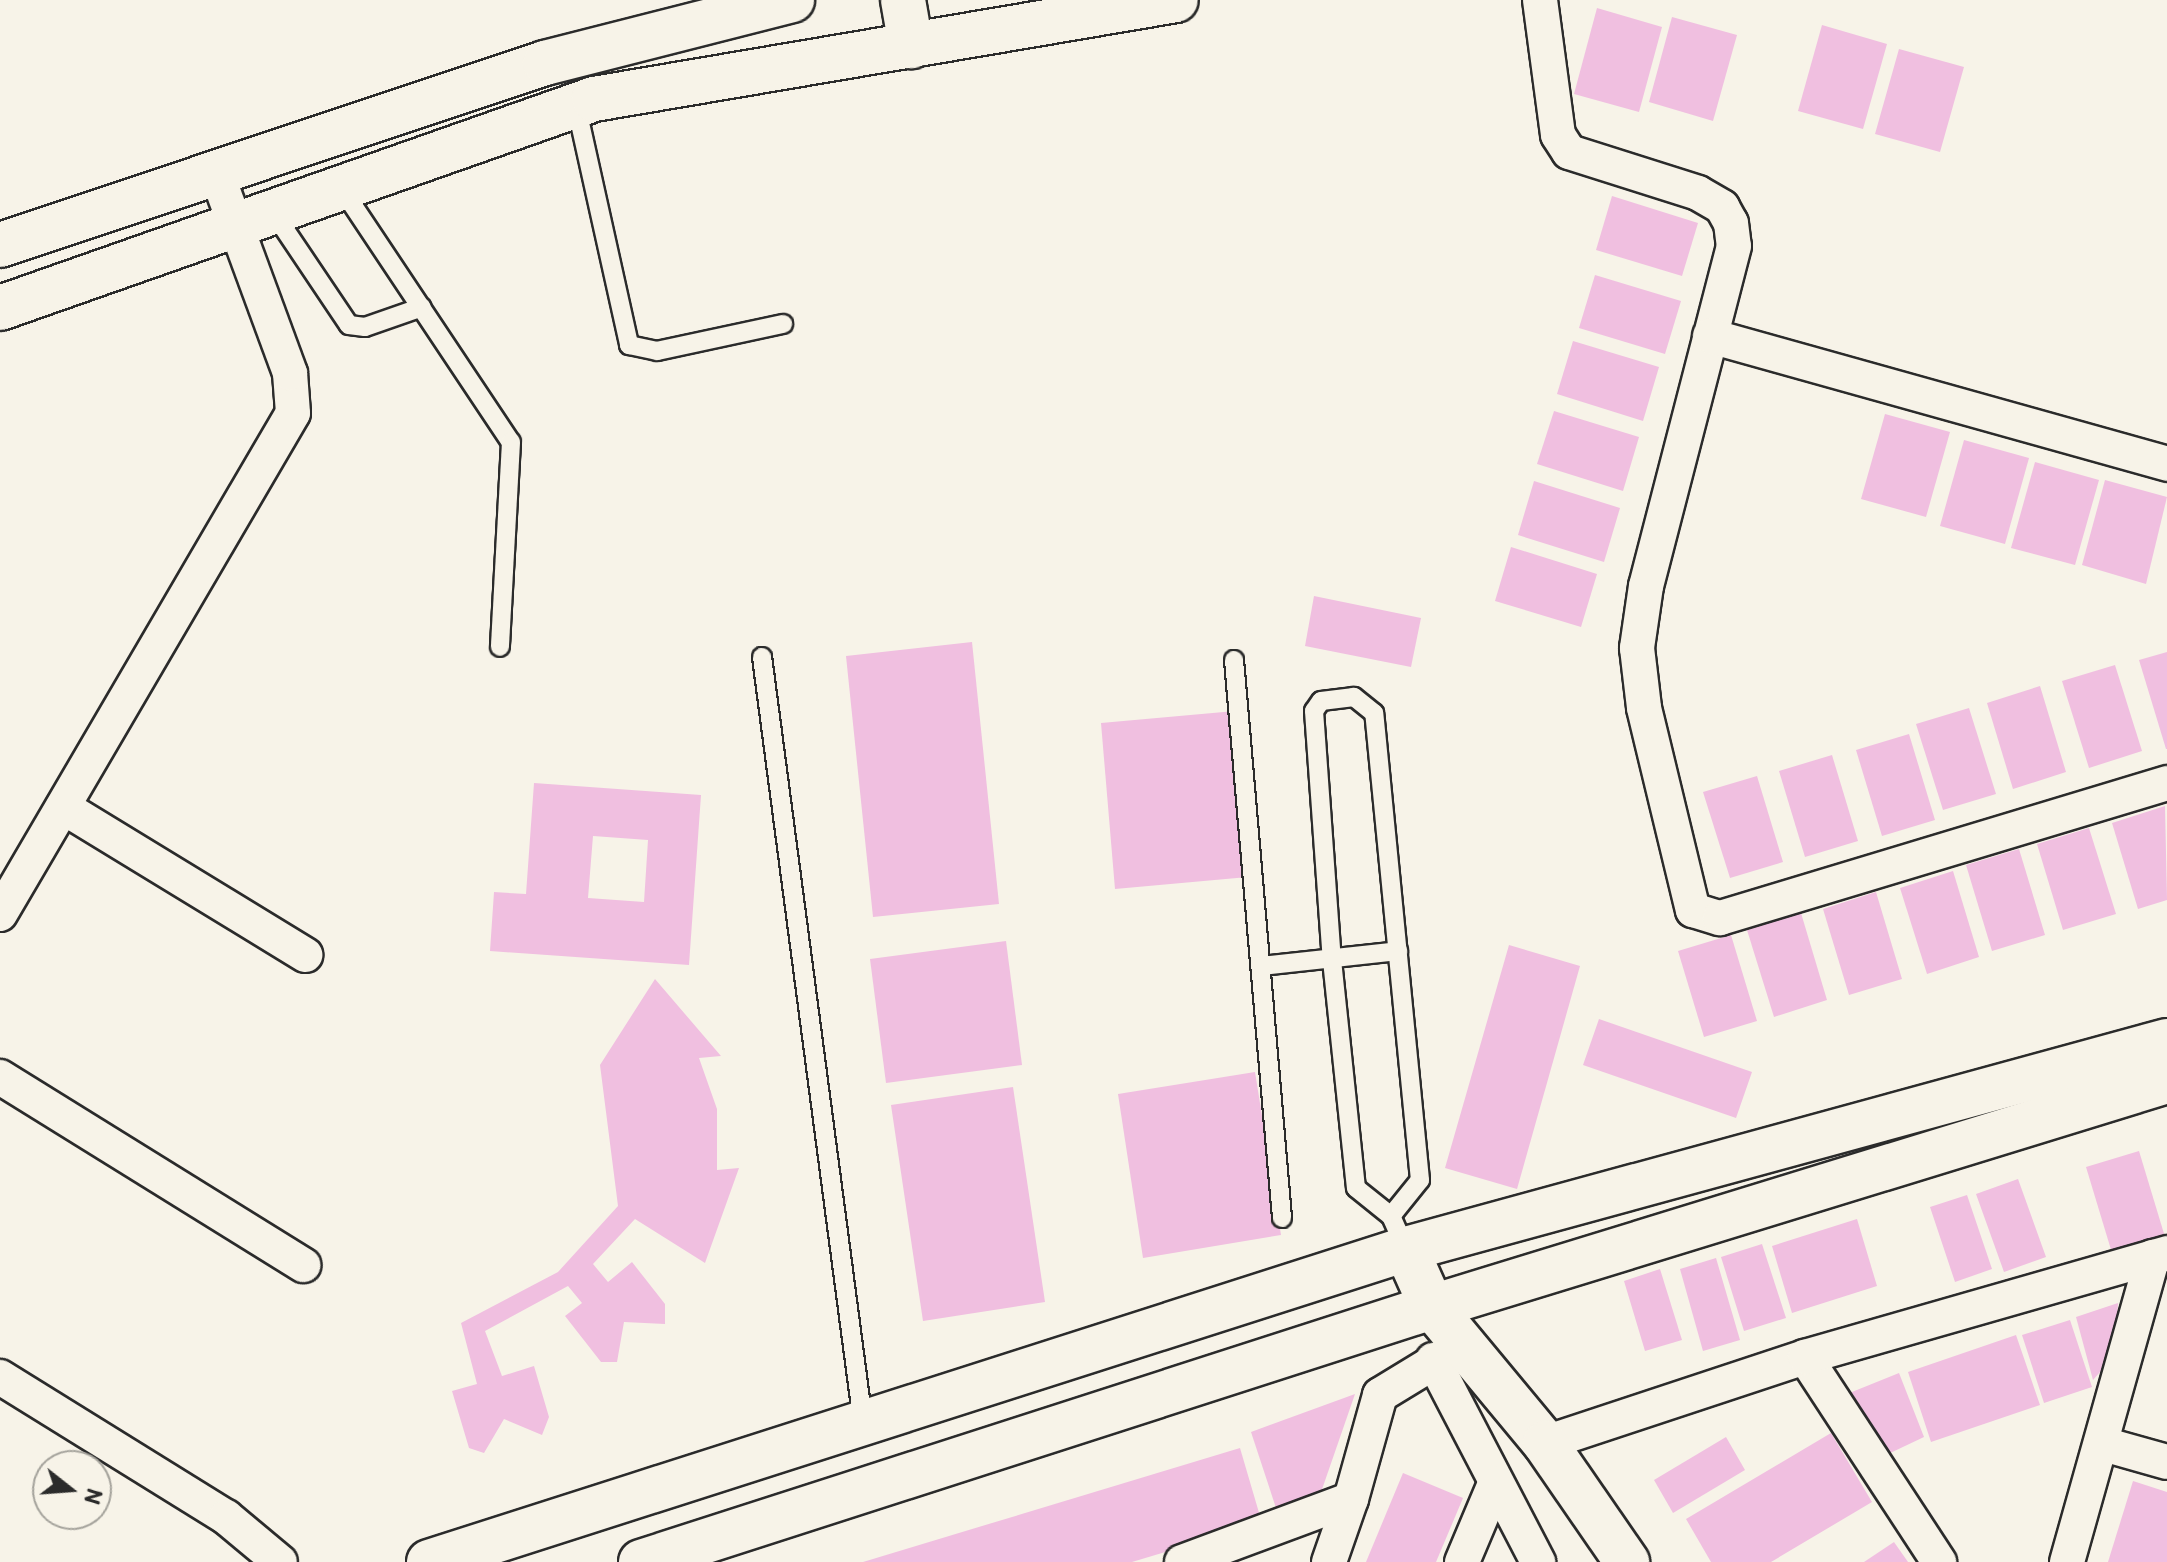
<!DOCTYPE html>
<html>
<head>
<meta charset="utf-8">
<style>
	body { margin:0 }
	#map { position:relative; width:2167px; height:1562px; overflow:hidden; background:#f7f3e8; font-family:Itim,sans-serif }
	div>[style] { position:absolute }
	.building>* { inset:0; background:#f0bfe0 }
	.roads { filter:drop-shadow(2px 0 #2b2b2b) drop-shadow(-2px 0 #2b2b2b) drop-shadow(0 2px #2b2b2b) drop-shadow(0 -2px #2b2b2b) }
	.lane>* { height:18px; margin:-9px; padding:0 9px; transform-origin:9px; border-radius:9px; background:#f7f3e8 }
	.street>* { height:34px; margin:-17px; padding:0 17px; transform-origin:17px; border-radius:17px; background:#f7f3e8 }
	.secondary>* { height:44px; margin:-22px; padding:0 22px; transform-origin:22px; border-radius:22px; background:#f7f3e8 }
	span { translate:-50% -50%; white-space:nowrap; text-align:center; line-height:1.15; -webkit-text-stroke:8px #f7f3e8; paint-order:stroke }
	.north { position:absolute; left:32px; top:1450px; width:80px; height:80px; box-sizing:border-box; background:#f7f3e8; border:2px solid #a5a39c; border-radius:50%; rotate:107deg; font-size:22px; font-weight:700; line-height:32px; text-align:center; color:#2b2b2b }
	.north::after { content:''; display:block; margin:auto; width:28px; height:36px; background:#2b2b2b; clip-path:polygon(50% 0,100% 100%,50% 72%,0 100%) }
</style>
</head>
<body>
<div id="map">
	<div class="building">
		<div style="clip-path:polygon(1597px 8px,1662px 27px,1639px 112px,1574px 94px)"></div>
		<div style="clip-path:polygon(1672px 17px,1737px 35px,1713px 121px,1649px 102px)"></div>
		<div style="clip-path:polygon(1822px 25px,1887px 44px,1863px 129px,1798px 111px)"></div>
		<div style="clip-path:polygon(1899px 49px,1964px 67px,1940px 152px,1875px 134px)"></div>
		<div style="clip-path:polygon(1612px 196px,1698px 223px,1682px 276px,1596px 250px)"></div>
		<div style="clip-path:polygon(1595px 275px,1681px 301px,1665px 354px,1579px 328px)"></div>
		<div style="clip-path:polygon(1573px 341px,1659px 367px,1643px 421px,1557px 394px)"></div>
		<div style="clip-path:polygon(1554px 411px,1639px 437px,1623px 491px,1537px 464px)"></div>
		<div style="clip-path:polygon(1885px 414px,1950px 432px,1926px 517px,1861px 499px)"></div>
		<div style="clip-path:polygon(1964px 440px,2029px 458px,2005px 544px,1940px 526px)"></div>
		<div style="clip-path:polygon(2035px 462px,2099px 480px,2075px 565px,2011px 548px)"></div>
		<div style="clip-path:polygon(2105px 480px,2167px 497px,2146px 584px,2082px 565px)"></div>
		<div style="clip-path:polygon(1534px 481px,1620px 508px,1604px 562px,1518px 535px)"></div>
		<div style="clip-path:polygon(1511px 547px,1597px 574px,1581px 627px,1495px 601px)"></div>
		<div style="clip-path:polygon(1314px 596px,1421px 618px,1411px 667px,1305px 646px)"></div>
		<div style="clip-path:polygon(972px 642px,999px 904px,873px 917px,846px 656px)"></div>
		<div style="clip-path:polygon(2167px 652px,2167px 749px,2166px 749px,2139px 660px)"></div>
		<div style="clip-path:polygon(2115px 665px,2142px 751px,2089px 768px,2062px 681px)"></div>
		<div style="clip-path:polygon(2040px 686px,2066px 772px,2013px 789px,1987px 703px)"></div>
		<div style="clip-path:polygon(1969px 708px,1996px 794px,1943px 810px,1916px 724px)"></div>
		<div style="clip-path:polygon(1235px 711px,1248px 877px,1115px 889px,1101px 723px)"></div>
		<div style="clip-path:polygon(1909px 734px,1935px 820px,1882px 836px,1856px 750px)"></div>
		<div style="clip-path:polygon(1832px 755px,1858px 841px,1805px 857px,1779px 771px)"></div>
		<div style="clip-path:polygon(1757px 776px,1783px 862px,1730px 878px,1703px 792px)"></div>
		<div style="clip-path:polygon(evenodd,534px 783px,701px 795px,689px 965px,490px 951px,494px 892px,526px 894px,534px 783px,593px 836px,648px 840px,644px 902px,588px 898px,593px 836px)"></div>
		<div style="clip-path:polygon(2165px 806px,2167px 900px,2138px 909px,2112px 823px)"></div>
		<div style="clip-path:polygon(2089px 828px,2116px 914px,2063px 930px,2037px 844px)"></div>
		<div style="clip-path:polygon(2019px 849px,2045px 935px,1992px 951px,1966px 865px)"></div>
		<div style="clip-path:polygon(1953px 871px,1979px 957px,1927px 974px,1900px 888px)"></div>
		<div style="clip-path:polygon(1876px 892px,1902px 979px,1849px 995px,1823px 909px)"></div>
		<div style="clip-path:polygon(1801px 913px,1827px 1000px,1774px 1017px,1747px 930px)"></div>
		<div style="clip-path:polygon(1731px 935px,1757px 1021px,1704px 1037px,1678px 951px)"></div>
		<div style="clip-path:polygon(1006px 941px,1022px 1065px,886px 1083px,870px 959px)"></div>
		<div style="clip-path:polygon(1509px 945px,1580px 966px,1517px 1189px,1445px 1168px)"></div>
		<div style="clip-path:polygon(655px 979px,721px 1056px,699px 1058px,717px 1109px,717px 1170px,739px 1168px,705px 1263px,635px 1219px,593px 1264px,608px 1282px,632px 1262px,665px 1304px,665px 1324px,624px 1322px,617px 1362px,601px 1362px,565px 1316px,582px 1303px,568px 1286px,485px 1331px,502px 1376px,534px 1366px,549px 1417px,542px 1435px,504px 1419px,484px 1453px,469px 1448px,452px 1391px,477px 1384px,461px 1323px,558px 1272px,618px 1206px,600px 1065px)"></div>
		<div style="clip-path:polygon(1599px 1019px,1752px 1072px,1736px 1118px,1583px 1065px)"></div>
		<div style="clip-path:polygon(1255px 1072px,1281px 1235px,1143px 1258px,1118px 1094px)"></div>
		<div style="clip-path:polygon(1013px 1087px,1045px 1302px,923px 1321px,891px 1105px)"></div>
		<div style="clip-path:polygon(2139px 1151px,2165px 1237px,2112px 1253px,2086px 1167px)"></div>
		<div style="clip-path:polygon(2018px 1179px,2046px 1257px,2004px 1272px,1976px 1194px)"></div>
		<div style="clip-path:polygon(1967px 1195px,1992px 1269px,1955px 1282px,1930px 1207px)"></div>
		<div style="clip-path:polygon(1857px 1219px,1877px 1286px,1792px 1313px,1772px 1246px)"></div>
		<div style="clip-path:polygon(1762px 1244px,1786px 1318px,1744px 1331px,1721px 1257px)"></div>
		<div style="clip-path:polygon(1716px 1258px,1740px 1340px,1703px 1351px,1680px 1269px)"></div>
		<div style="clip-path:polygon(1660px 1269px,1682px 1340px,1645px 1351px,1624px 1281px)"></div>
		<div style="clip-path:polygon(2118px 1303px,2115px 1355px,2093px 1380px,2076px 1317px)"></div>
		<div style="clip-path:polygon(2070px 1320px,2092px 1387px,2044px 1403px,2022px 1335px)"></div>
		<div style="clip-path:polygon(2016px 1335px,2040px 1405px,1931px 1442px,1908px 1372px)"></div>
		<div style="clip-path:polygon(1899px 1373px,1924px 1437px,1886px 1455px,1847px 1394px)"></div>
		<div style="clip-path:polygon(1355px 1394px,1319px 1498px,1276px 1508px,1251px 1432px)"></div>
		<div style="clip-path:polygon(1831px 1433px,1872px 1502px,1771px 1562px,1711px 1562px,1686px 1519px)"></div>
		<div style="clip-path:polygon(1726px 1437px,1745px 1470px,1673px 1513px,1654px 1480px)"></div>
		<div style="clip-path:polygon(1240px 1448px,1262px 1523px,1132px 1562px,863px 1562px)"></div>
		<div style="clip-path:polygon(1403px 1473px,1463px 1498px,1436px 1562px,1366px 1562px)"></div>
		<div style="clip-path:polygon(2133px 1481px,2167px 1492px,2167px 1562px,2108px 1562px)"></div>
		<div style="clip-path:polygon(1894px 1542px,1908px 1562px,1864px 1562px)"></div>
	</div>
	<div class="roads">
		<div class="lane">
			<div style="left:576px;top:105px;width:246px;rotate:77.5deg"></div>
			<div style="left:629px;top:345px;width:29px;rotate:12deg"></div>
			<div style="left:657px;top:351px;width:129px;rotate:-12.1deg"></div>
			<div style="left:342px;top:189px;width:304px;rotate:56.3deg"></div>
			<div style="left:511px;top:442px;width:205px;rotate:93.1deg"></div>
			<div style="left:273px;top:212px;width:136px;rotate:56.1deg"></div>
			<div style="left:349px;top:325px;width:16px;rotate:7deg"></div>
			<div style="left:365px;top:327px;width:60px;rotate:-19.3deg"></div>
			<div style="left:762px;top:657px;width:772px;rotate:82.48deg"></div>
			<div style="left:1234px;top:660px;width:560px;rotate:85.08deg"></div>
			<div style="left:1261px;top:966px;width:138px;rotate:-6.2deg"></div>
			<div style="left:1391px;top:1216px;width:46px;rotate:-51.1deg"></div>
			<div style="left:1420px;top:1180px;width:469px;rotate:-95.6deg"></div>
			<div style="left:1374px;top:713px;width:26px;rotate:-141deg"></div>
			<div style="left:1354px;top:697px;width:33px;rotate:173deg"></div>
			<div style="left:1321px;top:701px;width:12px;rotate:125deg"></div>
			<div style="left:1314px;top:711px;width:250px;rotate:85.9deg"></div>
			<div style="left:1332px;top:960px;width:229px;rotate:84deg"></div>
			<div style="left:1356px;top:1188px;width:45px;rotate:38.7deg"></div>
			<div style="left:1391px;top:1216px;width:36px;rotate:66deg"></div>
		</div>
		<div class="street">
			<div style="left:1540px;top:0;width:136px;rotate:82.4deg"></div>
			<div style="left:1558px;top:135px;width:20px;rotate:57deg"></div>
			<div style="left:1569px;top:152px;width:135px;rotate:17.6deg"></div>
			<div style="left:1698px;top:193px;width:28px;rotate:30deg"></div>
			<div style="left:1722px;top:207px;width:18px;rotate:61deg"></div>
			<div style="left:1731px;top:223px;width:23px;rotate:83deg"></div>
			<div style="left:1734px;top:246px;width:351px;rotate:104.5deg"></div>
			<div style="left:1646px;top:586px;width:63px;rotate:98.3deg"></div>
			<div style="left:1637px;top:648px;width:60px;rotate:83.3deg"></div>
			<div style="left:1644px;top:708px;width:208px;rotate:76.4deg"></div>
			<div style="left:1693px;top:910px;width:28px;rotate:17deg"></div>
			<div style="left:1720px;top:918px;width:467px;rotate:-16.8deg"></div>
			<div style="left:1710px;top:336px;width:475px;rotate:15.6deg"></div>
			<div style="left:63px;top:807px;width:284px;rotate:31.4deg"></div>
			<div style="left:0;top:914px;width:580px;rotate:-59.68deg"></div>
			<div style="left:293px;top:413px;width:40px;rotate:-94.3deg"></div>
			<div style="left:290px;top:373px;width:217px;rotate:-110.2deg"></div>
			<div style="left:0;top:1077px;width:357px;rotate:31.8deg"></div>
			<div style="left:1805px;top:1357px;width:245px;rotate:56.8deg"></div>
			<div style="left:1433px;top:1360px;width:228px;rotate:62.5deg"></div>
			<div style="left:0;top:1377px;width:266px;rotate:31.8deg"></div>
			<div style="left:226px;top:1517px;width:70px;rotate:39.8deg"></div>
			<div style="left:1545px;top:1443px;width:274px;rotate:-18.3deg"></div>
			<div style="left:1805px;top:1357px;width:377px;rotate:-16deg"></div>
			<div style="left:2103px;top:1444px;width:66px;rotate:15.7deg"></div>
			<div style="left:1182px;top:1562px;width:180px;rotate:-20.4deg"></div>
			<div style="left:1351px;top:1499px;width:108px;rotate:-74.4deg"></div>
			<div style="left:1380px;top:1395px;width:98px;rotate:-31.3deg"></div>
			<div style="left:1329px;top:1562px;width:67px;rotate:-70.8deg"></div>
			<div style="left:1462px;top:1562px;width:85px;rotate:-67.1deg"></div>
			<div style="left:2067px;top:1562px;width:317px;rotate:-74.3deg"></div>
		</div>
		<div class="secondary">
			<div style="left:903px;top:0;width:47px;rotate:80.1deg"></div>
			<div style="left:0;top:245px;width:575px;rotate:-18.47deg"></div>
			<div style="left:545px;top:63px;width:255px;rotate:-14.3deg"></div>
			<div style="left:0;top:308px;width:630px;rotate:-19.38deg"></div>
			<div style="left:594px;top:99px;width:590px;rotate:-9.65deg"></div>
			<div style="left:1406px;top:1249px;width:64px;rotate:65.9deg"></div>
			<div style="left:1432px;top:1307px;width:177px;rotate:50.3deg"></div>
			<div style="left:1545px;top:1443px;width:145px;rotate:55.4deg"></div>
			<div style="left:429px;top:1562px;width:1026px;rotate:-17.76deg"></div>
			<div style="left:1406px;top:1249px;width:789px;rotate:-15.29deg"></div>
			<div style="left:641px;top:1562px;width:831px;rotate:-17.87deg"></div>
			<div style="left:1432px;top:1307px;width:769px;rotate:-17.09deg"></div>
		</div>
	</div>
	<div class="north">N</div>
</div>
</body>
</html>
